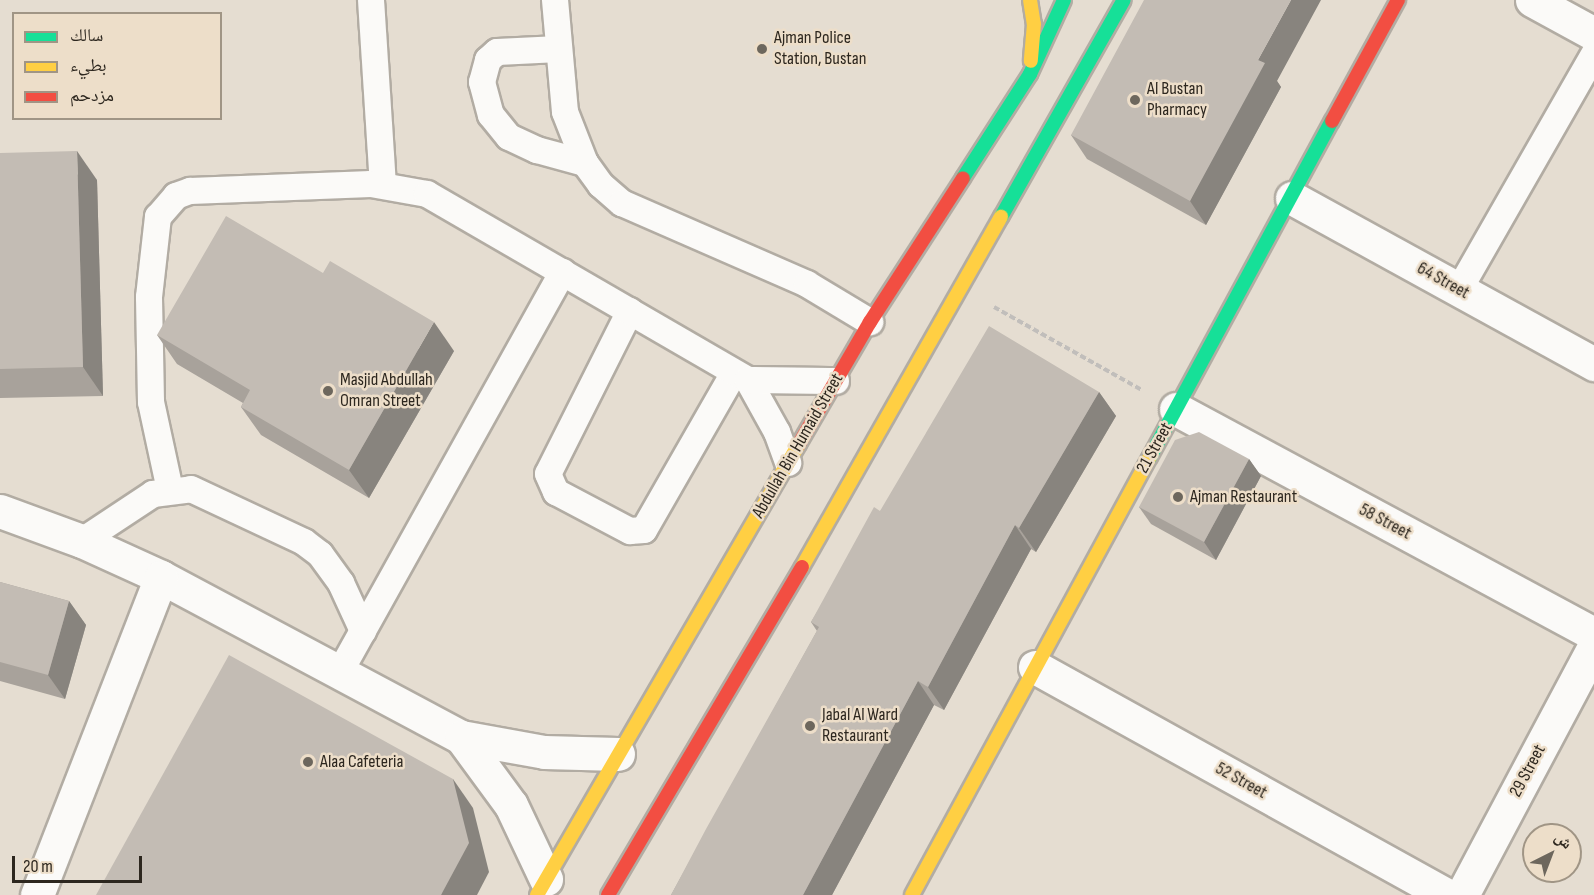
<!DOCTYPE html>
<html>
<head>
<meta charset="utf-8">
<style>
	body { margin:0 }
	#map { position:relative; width:1594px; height:895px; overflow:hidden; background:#e5ddd1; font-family:"Sofia Sans Condensed","Noto Naskh Arabic",sans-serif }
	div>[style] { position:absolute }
	.path>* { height:4px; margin-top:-2px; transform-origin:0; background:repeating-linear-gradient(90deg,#c1bebb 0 6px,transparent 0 9px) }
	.roads { filter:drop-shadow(2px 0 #b2aca3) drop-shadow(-2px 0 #b2aca3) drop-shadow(0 2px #b2aca3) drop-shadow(0 -2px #b2aca3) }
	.lane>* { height:26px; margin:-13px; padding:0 13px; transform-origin:13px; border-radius:13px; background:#fbfaf8 }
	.street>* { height:33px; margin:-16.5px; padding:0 16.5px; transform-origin:16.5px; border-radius:16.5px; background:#fbfaf8 }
	.fast>* { height:14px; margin:-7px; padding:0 7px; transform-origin:7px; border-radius:7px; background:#16e098 }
	.slow>* { height:14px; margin:-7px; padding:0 7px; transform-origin:7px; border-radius:7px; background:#ffcf43 }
	.jam>* { height:14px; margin:-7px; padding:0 7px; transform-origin:7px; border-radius:7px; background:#f24e42 }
	.wall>* { inset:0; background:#a8a29b }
	.shaded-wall>* { inset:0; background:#88847e }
	.building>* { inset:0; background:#c3bcb4 }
	.dots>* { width:16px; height:16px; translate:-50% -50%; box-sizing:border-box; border:3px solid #eddec9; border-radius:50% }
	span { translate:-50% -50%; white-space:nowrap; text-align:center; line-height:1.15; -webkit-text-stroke:5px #eddec9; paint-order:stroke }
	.poi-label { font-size:18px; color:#2d271f }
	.left { translate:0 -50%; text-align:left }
	.street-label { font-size:18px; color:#2d271f }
	.legend { position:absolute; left:12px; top:12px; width:210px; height:108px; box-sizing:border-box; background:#eddec9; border:2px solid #a09585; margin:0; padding:8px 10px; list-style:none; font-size:18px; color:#2d271f }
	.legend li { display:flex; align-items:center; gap:12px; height:30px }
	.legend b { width:30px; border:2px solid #a09585 }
	.north { position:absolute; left:1522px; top:823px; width:60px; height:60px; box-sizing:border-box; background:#eddec9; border:2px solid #a09585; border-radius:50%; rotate:42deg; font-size:16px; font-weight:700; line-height:24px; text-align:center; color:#2d271f }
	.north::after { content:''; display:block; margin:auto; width:21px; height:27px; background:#6d675d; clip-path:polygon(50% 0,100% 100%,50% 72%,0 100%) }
	.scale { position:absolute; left:12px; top:856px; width:130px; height:27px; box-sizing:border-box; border:3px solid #2d271f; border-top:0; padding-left:8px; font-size:18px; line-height:21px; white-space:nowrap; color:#2d271f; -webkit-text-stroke:4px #eddec9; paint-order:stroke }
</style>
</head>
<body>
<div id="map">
	<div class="path">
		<div style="left:994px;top:307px;width:170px;rotate:29.3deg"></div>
	</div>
	<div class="roads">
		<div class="lane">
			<div style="left:371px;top:0;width:185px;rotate:86.3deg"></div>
			<div style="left:555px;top:0;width:112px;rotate:84.9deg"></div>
			<div style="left:565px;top:112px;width:55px;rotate:68.6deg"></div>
			<div style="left:585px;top:163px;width:27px;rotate:54deg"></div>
			<div style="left:601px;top:185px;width:28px;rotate:41deg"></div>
			<div style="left:622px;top:203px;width:202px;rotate:23.6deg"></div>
			<div style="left:807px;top:284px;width:74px;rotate:31.1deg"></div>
			<div style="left:559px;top:49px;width:62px;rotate:177.2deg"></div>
			<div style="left:497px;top:52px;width:12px;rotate:138deg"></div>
			<div style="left:488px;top:60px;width:23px;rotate:105deg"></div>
			<div style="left:482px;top:82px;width:34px;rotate:75deg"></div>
			<div style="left:491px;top:115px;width:28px;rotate:51deg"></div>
			<div style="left:509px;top:137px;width:31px;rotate:25deg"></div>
			<div style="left:537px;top:150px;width:50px;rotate:15.2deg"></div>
			<div style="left:1459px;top:290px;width:272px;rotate:-60.2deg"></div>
			<div style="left:630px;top:311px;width:182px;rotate:116.7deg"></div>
			<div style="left:548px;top:474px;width:20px;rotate:66deg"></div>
			<div style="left:556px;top:492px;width:84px;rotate:27.8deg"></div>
			<div style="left:630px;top:531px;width:14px;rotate:-4deg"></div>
			<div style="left:644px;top:530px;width:181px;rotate:-60.2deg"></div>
			<div style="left:748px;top:380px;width:60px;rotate:60.9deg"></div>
			<div style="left:777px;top:432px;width:33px;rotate:70deg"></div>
			<div style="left:170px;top:490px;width:90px;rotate:-102.2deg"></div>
			<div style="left:151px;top:402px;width:105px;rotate:-91.1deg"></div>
			<div style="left:149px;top:297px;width:81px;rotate:-83.6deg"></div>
			<div style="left:158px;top:217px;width:28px;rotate:-49deg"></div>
			<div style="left:176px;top:196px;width:15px;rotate:-20deg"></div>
			<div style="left:190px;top:191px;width:181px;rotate:-2.2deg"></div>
			<div style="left:371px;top:184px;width:57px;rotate:10.1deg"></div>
			<div style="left:427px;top:194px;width:371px;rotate:30.1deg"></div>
			<div style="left:748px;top:380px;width:88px;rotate:0.7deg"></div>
			<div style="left:82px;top:541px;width:85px;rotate:-33.5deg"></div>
			<div style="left:153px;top:494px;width:38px;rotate:-7deg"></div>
			<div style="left:191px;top:489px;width:125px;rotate:25.1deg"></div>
			<div style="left:304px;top:542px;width:20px;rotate:37deg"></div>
			<div style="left:320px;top:554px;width:36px;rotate:54deg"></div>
			<div style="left:341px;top:583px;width:53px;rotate:65.4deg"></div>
			<div style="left:340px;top:672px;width:458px;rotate:-60.9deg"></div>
		</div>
		<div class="street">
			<div style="left:1532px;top:0;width:71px;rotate:28.7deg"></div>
			<div style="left:1292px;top:198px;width:345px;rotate:28.8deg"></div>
			<div style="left:1176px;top:409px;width:475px;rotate:28.3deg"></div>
			<div style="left:0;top:511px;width:87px;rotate:20.1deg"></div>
			<div style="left:82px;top:541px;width:87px;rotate:24.5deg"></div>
			<div style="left:161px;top:577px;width:340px;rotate:28.1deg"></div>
			<div style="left:461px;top:737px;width:84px;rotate:10.2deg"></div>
			<div style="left:544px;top:752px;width:74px;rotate:1.5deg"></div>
			<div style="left:1035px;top:667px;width:471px;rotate:29deg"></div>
			<div style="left:461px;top:737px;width:84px;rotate:53.7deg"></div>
			<div style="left:511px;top:805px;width:82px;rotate:64.7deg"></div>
			<div style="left:37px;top:895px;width:341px;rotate:-68.7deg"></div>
			<div style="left:1462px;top:895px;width:281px;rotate:-62deg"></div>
		</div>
		<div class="fast">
			<div style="left:963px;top:178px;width:124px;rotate:-57.2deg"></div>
			<div style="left:1030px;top:74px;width:81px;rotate:-65.3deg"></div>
			<div style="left:1001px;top:217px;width:249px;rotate:-60.5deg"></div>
			<div style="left:1150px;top:457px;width:382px;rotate:-61.6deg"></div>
		</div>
		<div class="slow">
			<div style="left:1030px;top:0;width:24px;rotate:81deg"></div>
			<div style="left:1034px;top:24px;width:37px;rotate:95deg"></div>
			<div style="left:802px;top:567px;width:403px;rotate:-60.4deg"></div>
			<div style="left:537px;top:895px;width:522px;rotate:-59.85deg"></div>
			<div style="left:912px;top:895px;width:498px;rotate:-61.5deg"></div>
		</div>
		<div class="jam">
			<div style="left:1332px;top:121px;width:138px;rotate:-61.4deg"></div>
			<div style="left:799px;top:444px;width:141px;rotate:-59.8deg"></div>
			<div style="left:870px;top:322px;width:171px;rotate:-57.1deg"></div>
			<div style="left:608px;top:895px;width:381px;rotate:-59.4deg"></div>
		</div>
	</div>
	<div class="wall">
		<div style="clip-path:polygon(1277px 81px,1281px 87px,1206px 225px,1087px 159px,1071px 135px)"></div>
		<div style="clip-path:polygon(0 153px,97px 180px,103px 396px,0 398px)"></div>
		<div style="clip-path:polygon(157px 335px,454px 351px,369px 498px,261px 435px,241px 407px,243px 403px,177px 364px)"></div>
		<div style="clip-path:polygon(1099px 392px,1116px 416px,1036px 552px,1031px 549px,944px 710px,934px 705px,832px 895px,671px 895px,817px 631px,811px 622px,880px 511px)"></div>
		<div style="clip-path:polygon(1249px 459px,1261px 476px,1216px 560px,1151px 524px,1139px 507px)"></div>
		<div style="clip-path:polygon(0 582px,69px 601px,86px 625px,65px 699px,0 681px)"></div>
	</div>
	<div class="shaded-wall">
		<div style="clip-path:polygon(1291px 0,1321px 0,1277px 81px,1281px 87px,1206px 225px,1190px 201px,1258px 60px)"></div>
		<div style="clip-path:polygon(77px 151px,97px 180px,103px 396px,83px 367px)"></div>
		<div style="clip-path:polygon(434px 322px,454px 351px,369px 498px,349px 470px)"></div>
		<div style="clip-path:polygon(1099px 392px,1116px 416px,1036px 552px,1019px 528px)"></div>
		<div style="clip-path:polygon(1249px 459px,1261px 476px,1216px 560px,1204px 542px)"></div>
		<div style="clip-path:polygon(1015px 525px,1031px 549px,944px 710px,928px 687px)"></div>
		<div style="clip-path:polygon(69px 601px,86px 625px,65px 699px,48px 675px)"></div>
		<div style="clip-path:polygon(918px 681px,934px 705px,832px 895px,803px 895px)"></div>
		<div style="clip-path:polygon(453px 779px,473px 808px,489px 872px,477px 895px,441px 895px)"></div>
	</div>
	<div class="building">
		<div style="clip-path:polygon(1144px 0,1291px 0,1258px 60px,1265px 63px,1190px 201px,1071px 135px)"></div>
		<div style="clip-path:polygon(77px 151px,83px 367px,0 369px,0 153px)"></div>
		<div style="clip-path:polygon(226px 216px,323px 273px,330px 261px,434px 322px,349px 470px,241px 407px,250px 390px,157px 335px)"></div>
		<div style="clip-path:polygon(989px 326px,1099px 392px,1019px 528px,1015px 525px,928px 687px,918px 681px,803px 895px,671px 895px,706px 829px,819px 627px,811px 622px,874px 507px,880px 511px)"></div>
		<div style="clip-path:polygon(1199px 432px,1249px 459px,1204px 542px,1139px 507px,1175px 440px)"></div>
		<div style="clip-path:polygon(0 582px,69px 601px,48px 675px,0 662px)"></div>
		<div style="clip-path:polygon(229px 655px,453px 779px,469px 843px,441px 895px,96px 895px)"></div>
	</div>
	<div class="dots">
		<div style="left:762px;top:49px;background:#6d675d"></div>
		<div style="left:1135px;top:100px;background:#6d675d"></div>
		<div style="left:328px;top:391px;background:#6d675d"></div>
		<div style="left:1178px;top:497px;background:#6d675d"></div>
		<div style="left:810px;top:726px;background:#6d675d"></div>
		<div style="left:308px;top:762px;background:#6d675d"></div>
	</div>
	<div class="poi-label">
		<span class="left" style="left:774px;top:49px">Ajman Police<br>Station, Bustan</span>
		<span class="left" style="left:1147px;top:100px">Al Bustan<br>Pharmacy</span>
		<span class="left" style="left:340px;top:391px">Masjid Abdullah<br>Omran Street</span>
		<span class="left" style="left:1190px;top:497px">Ajman Restaurant</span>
		<span class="left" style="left:822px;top:726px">Jabal Al Ward<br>Restaurant</span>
		<span class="left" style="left:320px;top:762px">Alaa Cafeteria</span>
	</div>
	<div class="street-label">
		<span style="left:1443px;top:281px;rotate:29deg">64 Street</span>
		<span style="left:798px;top:446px;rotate:-60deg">Abdullah Bin Humaid Street</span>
		<span style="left:1155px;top:448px;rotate:-61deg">21 Street</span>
		<span style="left:1385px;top:522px;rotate:28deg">58 Street</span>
		<span style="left:1528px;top:771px;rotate:-62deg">29 Street</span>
		<span style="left:1241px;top:781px;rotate:29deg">52 Street</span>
	</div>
	<ul class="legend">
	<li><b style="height:8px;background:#16e098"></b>سالك</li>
	<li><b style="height:8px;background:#ffcf43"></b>بطيء</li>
	<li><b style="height:8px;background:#f24e42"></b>مزدحم</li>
	</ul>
	<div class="north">ش</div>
	<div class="scale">20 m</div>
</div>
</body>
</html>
